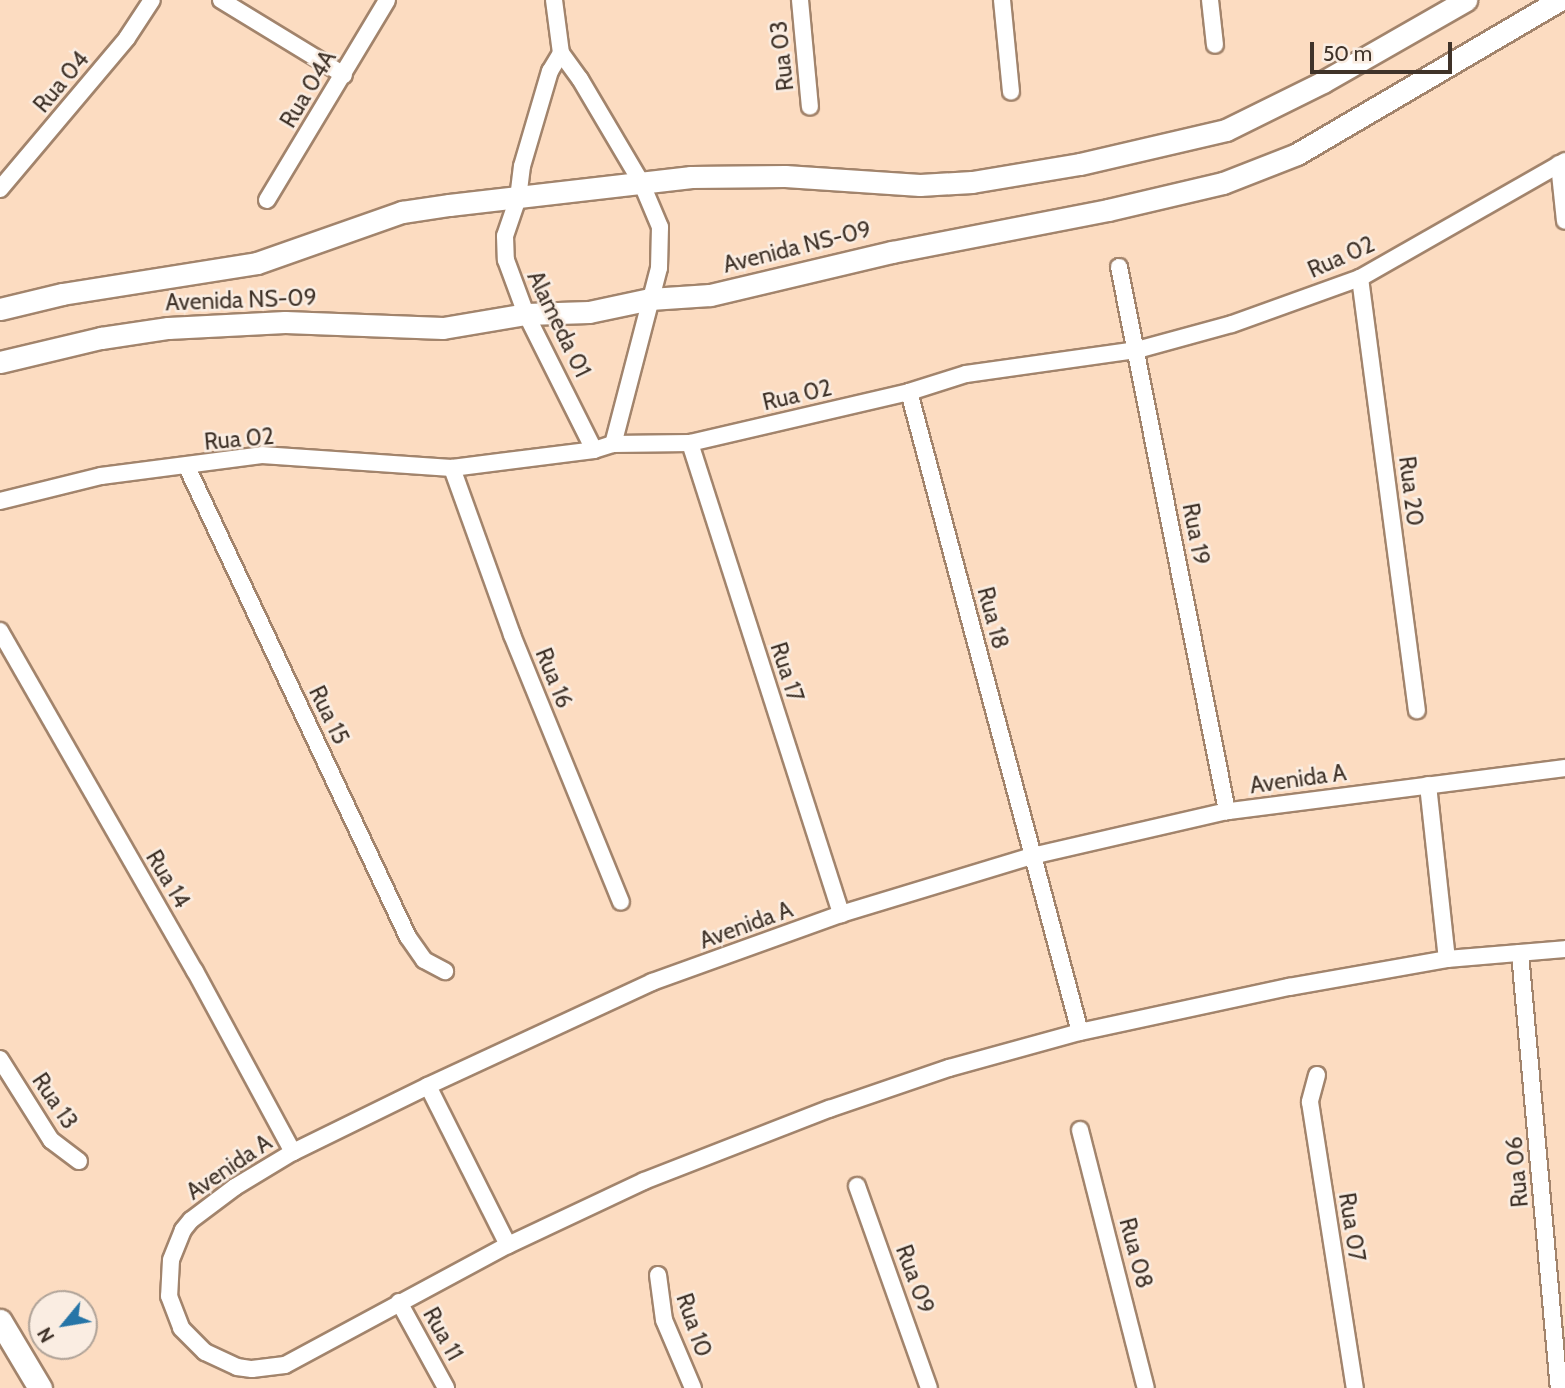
<!DOCTYPE html>
<html>
<head>
<meta charset="utf-8">
<style>
	body { margin:0 }
	#map { position:relative; width:1565px; height:1388px; overflow:hidden; background:#fcdcc1; font-family:Cabin,sans-serif }
	div>[style] { position:absolute }
	.roads { filter:drop-shadow(2px 0 #a2846c) drop-shadow(-2px 0 #a2846c) drop-shadow(0 2px #a2846c) drop-shadow(0 -2px #a2846c) }
	.minor>* { height:16px; margin:-8px; padding:0 8px; transform-origin:8px; border-radius:8px; background:#fff }
	.tertiary>* { height:21px; margin:-10.5px; padding:0 10.5px; transform-origin:10.5px; border-radius:10.5px; background:#fff }
	.secondary>* { height:23px; margin:-11.5px; padding:0 11.5px; transform-origin:11.5px; border-radius:11.5px; background:#fff }
	span { translate:-50% -50%; white-space:nowrap; text-align:center; line-height:1.15; -webkit-text-stroke:5px #faede2; paint-order:stroke }
	.street-label { font-size:23px; color:#403329 }
	.north { position:absolute; left:28px; top:1290px; width:70px; height:70px; box-sizing:border-box; background:#faede2; border:2px solid #b0a398; border-radius:50%; rotate:240deg; font-size:19px; font-weight:700; line-height:28px; text-align:center; color:#403329 }
	.north::after { content:''; display:block; margin:auto; width:24px; height:32px; background:#2675a7; clip-path:polygon(50% 0,100% 100%,50% 72%,0 100%) }
	.scale { position:absolute; left:1310px; top:42px; width:142px; height:32px; box-sizing:border-box; border:4px solid #403329; border-top:0; padding-left:9px; font-size:21px; line-height:24px; white-space:nowrap; color:#403329; -webkit-text-stroke:5px #faede2; paint-order:stroke }
</style>
</head>
<body>
<div id="map">
	<div class="roads">
		<div class="minor">
			<div style="left:221px;top:0;width:144px;rotate:31.4deg"></div>
			<div style="left:554px;top:0;width:53px;rotate:82.5deg"></div>
			<div style="left:561px;top:53px;width:32px;rotate:54deg"></div>
			<div style="left:580px;top:79px;width:120px;rotate:59.4deg"></div>
			<div style="left:641px;top:182px;width:49px;rotate:67.1deg"></div>
			<div style="left:660px;top:227px;width:41px;rotate:91.4deg"></div>
			<div style="left:659px;top:268px;width:182px;rotate:104.6deg"></div>
			<div style="left:800px;top:0;width:107px;rotate:84.7deg"></div>
			<div style="left:1002px;top:0;width:92px;rotate:84.4deg"></div>
			<div style="left:1210px;top:0;width:45px;rotate:83.7deg"></div>
			<div style="left:561px;top:53px;width:21px;rotate:121deg"></div>
			<div style="left:550px;top:71px;width:99px;rotate:106.4deg"></div>
			<div style="left:522px;top:166px;width:32px;rotate:97deg"></div>
			<div style="left:518px;top:198px;width:40px;rotate:108.9deg"></div>
			<div style="left:505px;top:236px;width:24px;rotate:88deg"></div>
			<div style="left:506px;top:260px;width:58px;rotate:69.7deg"></div>
			<div style="left:526px;top:314px;width:152px;rotate:63.4deg"></div>
			<div style="left:1559px;top:164px;width:57px;rotate:84deg"></div>
			<div style="left:0;top:189px;width:197px;rotate:-49.9deg"></div>
			<div style="left:127px;top:38px;width:45px;rotate:-56.7deg"></div>
			<div style="left:267px;top:200px;width:233px;rotate:-59deg"></div>
			<div style="left:1119px;top:267px;width:555px;rotate:78.77deg"></div>
			<div style="left:1360px;top:278px;width:436px;rotate:82.5deg"></div>
			<div style="left:909px;top:392px;width:662px;rotate:75.04deg"></div>
			<div style="left:690px;top:443px;width:495px;rotate:72.2deg"></div>
			<div style="left:187px;top:467px;width:519px;rotate:64.82deg"></div>
			<div style="left:408px;top:937px;width:28px;rotate:55deg"></div>
			<div style="left:424px;top:960px;width:24px;rotate:28deg"></div>
			<div style="left:452px;top:468px;width:177px;rotate:70.2deg"></div>
			<div style="left:512px;top:635px;width:288px;rotate:67.8deg"></div>
			<div style="left:0;top:501px;width:104px;rotate:-13.9deg"></div>
			<div style="left:101px;top:476px;width:162px;rotate:-7.4deg"></div>
			<div style="left:262px;top:455px;width:190px;rotate:3.9deg"></div>
			<div style="left:452px;top:468px;width:143px;rotate:-7.2deg"></div>
			<div style="left:594px;top:450px;width:20px;rotate:-18deg"></div>
			<div style="left:613px;top:444px;width:77px;rotate:-0.7deg"></div>
			<div style="left:690px;top:443px;width:225px;rotate:-13.1deg"></div>
			<div style="left:909px;top:392px;width:60px;rotate:-17.5deg"></div>
			<div style="left:966px;top:374px;width:173px;rotate:-8deg"></div>
			<div style="left:1137px;top:350px;width:98px;rotate:-15.3deg"></div>
			<div style="left:1232px;top:324px;width:136px;rotate:-19.8deg"></div>
			<div style="left:1360px;top:278px;width:236px;rotate:-29.7deg"></div>
			<div style="left:0;top:631px;width:392px;rotate:60.2deg"></div>
			<div style="left:195px;top:971px;width:206px;rotate:61.6deg"></div>
			<div style="left:1565px;top:768px;width:341px;rotate:172.7deg"></div>
			<div style="left:1227px;top:811px;width:200px;rotate:167deg"></div>
			<div style="left:1032px;top:856px;width:200px;rotate:163.1deg"></div>
			<div style="left:841px;top:914px;width:201px;rotate:160.2deg"></div>
			<div style="left:652px;top:982px;width:247px;rotate:155.1deg"></div>
			<div style="left:428px;top:1086px;width:150px;rotate:153.9deg"></div>
			<div style="left:293px;top:1152px;width:68px;rotate:148.9deg"></div>
			<div style="left:235px;top:1187px;width:55px;rotate:143.1deg"></div>
			<div style="left:191px;top:1220px;width:13px;rotate:129deg"></div>
			<div style="left:183px;top:1230px;width:32px;rotate:112deg"></div>
			<div style="left:171px;top:1260px;width:36px;rotate:93deg"></div>
			<div style="left:169px;top:1296px;width:34px;rotate:69deg"></div>
			<div style="left:181px;top:1328px;width:34px;rotate:45deg"></div>
			<div style="left:205px;top:1352px;width:35px;rotate:25deg"></div>
			<div style="left:237px;top:1367px;width:15px;rotate:8deg"></div>
			<div style="left:252px;top:1369px;width:33px;rotate:-7deg"></div>
			<div style="left:285px;top:1365px;width:253px;rotate:-28.3deg"></div>
			<div style="left:508px;top:1245px;width:150px;rotate:-25.2deg"></div>
			<div style="left:644px;top:1181px;width:199px;rotate:-21.3deg"></div>
			<div style="left:829px;top:1109px;width:127px;rotate:-18.9deg"></div>
			<div style="left:949px;top:1068px;width:136px;rotate:-15.4deg"></div>
			<div style="left:1080px;top:1032px;width:214px;rotate:-12.2deg"></div>
			<div style="left:1289px;top:987px;width:160px;rotate:-10deg"></div>
			<div style="left:1447px;top:959px;width:118px;rotate:-4.8deg"></div>
			<div style="left:1428px;top:785px;width:175px;rotate:83.8deg"></div>
			<div style="left:1520px;top:953px;width:437px;rotate:84.9deg"></div>
			<div style="left:0;top:1059px;width:96px;rotate:57.8deg"></div>
			<div style="left:51px;top:1140px;width:35px;rotate:37deg"></div>
			<div style="left:1317px;top:1075px;width:28px;rotate:105deg"></div>
			<div style="left:1310px;top:1102px;width:290px;rotate:81.1deg"></div>
			<div style="left:428px;top:1086px;width:178px;rotate:63.3deg"></div>
			<div style="left:1080px;top:1130px;width:266px;rotate:75.7deg"></div>
			<div style="left:857px;top:1186px;width:214px;rotate:70.4deg"></div>
			<div style="left:658px;top:1275px;width:45px;rotate:82.4deg"></div>
			<div style="left:664px;top:1320px;width:74px;rotate:66.9deg"></div>
			<div style="left:399px;top:1302px;width:98px;rotate:61.3deg"></div>
		</div>
		<div class="tertiary">
			<div style="left:0;top:309px;width:64px;rotate:-13.6deg"></div>
			<div style="left:62px;top:294px;width:197px;rotate:-9deg"></div>
			<div style="left:257px;top:263px;width:154px;rotate:-19.4deg"></div>
			<div style="left:402px;top:212px;width:48px;rotate:-8.5deg"></div>
			<div style="left:449px;top:205px;width:244px;rotate:-6.6deg"></div>
			<div style="left:691px;top:177px;width:94px;rotate:-0.6deg"></div>
			<div style="left:785px;top:176px;width:135px;rotate:3.8deg"></div>
			<div style="left:920px;top:185px;width:52px;rotate:-3.3deg"></div>
			<div style="left:972px;top:182px;width:109px;rotate:-9.5deg"></div>
			<div style="left:1080px;top:164px;width:150px;rotate:-13.1deg"></div>
			<div style="left:1226px;top:130px;width:108px;rotate:-26.3deg"></div>
			<div style="left:1323px;top:82px;width:165px;rotate:-29.8deg"></div>
			<div style="left:0;top:362px;width:104px;rotate:-13.4deg"></div>
			<div style="left:101px;top:338px;width:68px;rotate:-8.5deg"></div>
			<div style="left:168px;top:328px;width:117px;rotate:-2.9deg"></div>
			<div style="left:285px;top:322px;width:158px;rotate:2.2deg"></div>
			<div style="left:443px;top:328px;width:84px;rotate:-9.6deg"></div>
			<div style="left:526px;top:314px;width:63px;rotate:-1.8deg"></div>
			<div style="left:589px;top:312px;width:62px;rotate:-12deg"></div>
			<div style="left:650px;top:299px;width:60px;rotate:-3.8deg"></div>
			<div style="left:710px;top:295px;width:187px;rotate:-13.3deg"></div>
			<div style="left:892px;top:252px;width:220px;rotate:-11deg"></div>
			<div style="left:1108px;top:210px;width:118px;rotate:-13.2deg"></div>
			<div style="left:1223px;top:183px;width:79px;rotate:-21.4deg"></div>
			<div style="left:1297px;top:154px;width:304px;rotate:-30.4deg"></div>
		</div>
		<div class="secondary">
			<div style="left:0;top:1321px;width:78px;rotate:59.2deg"></div>
		</div>
	</div>
	<div class="street-label">
		<span style="left:782px;top:56px;rotate:-96deg">Rua 03</span>
		<span style="left:61px;top:82px;rotate:-50deg">Rua 04</span>
		<span style="left:308px;top:89px;rotate:-59deg">Rua 04A</span>
		<span style="left:797px;top:247px;rotate:-14deg">Avenida NS-09</span>
		<span style="left:1341px;top:257px;rotate:-24deg">Rua 02</span>
		<span style="left:241px;top:300px;rotate:-2deg">Avenida NS-09</span>
		<span style="left:559px;top:324px;rotate:64deg">Alameda 01</span>
		<span style="left:797px;top:395px;rotate:-13deg">Rua 02</span>
		<span style="left:239px;top:439px;rotate:-5deg">Rua 02</span>
		<span style="left:1411px;top:491px;rotate:83deg">Rua 20</span>
		<span style="left:1196px;top:534px;rotate:79deg">Rua 19</span>
		<span style="left:993px;top:618px;rotate:75deg">Rua 18</span>
		<span style="left:787px;top:672px;rotate:72deg">Rua 17</span>
		<span style="left:554px;top:678px;rotate:68deg">Rua 16</span>
		<span style="left:329px;top:715px;rotate:64deg">Rua 15</span>
		<span style="left:1298px;top:779px;rotate:-8deg">Avenida A</span>
		<span style="left:168px;top:879px;rotate:59deg">Rua 14</span>
		<span style="left:746px;top:925px;rotate:-20deg">Avenida A</span>
		<span style="left:55px;top:1101px;rotate:56deg">Rua 13</span>
		<span style="left:229px;top:1167px;rotate:-34deg">Avenida A</span>
		<span style="left:1517px;top:1172px;rotate:-95deg">Rua 06</span>
		<span style="left:1352px;top:1227px;rotate:81deg">Rua 07</span>
		<span style="left:1136px;top:1253px;rotate:75deg">Rua 08</span>
		<span style="left:915px;top:1279px;rotate:70deg">Rua 09</span>
		<span style="left:694px;top:1325px;rotate:71deg">Rua 10</span>
		<span style="left:443px;top:1334px;rotate:61deg">Rua 11</span>
	</div>
	<div class="north">N</div>
	<div class="scale">50 m</div>
</div>
</body>
</html>
